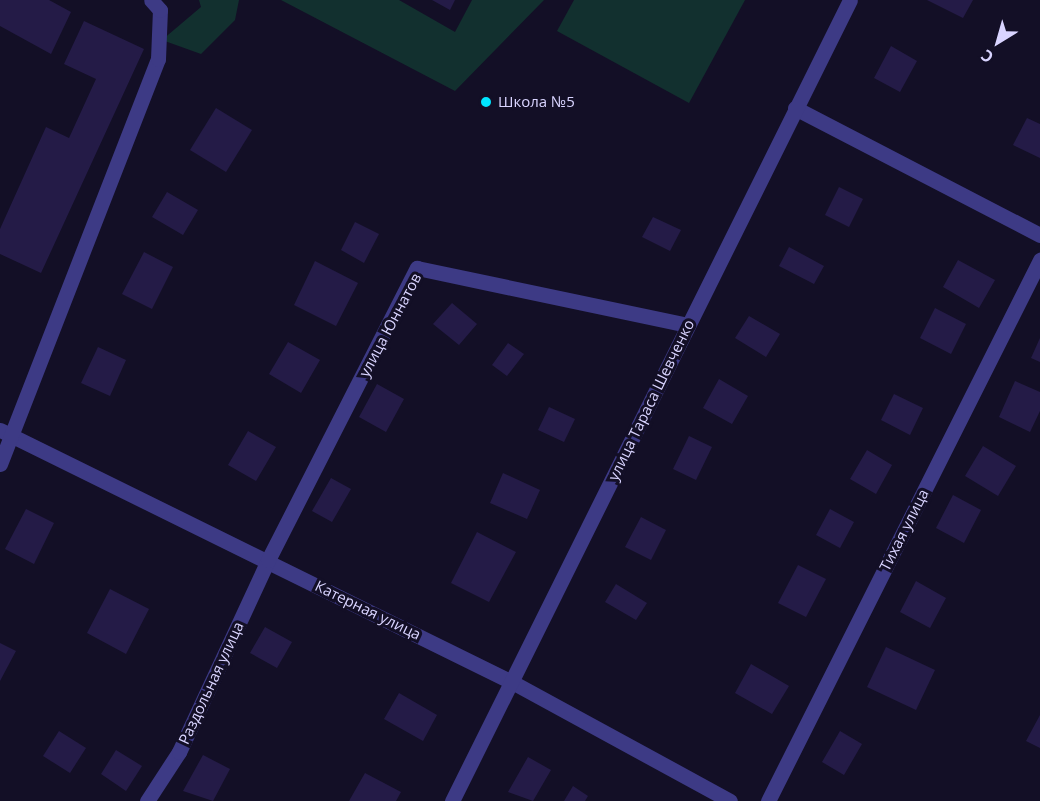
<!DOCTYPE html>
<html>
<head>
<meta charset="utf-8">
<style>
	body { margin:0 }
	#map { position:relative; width:1040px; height:801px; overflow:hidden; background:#130f26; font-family:"Open Sans",sans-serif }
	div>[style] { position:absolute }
	.green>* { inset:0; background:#12302f }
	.building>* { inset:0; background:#241b47 }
	.minor>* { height:15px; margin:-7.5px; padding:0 7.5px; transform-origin:7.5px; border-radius:7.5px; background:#3d3a85 }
	.dots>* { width:16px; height:16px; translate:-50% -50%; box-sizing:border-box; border:3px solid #130f26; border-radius:50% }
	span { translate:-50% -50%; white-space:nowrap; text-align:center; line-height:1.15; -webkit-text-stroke:6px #130f26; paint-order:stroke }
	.poi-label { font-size:15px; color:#d9d4ff }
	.left { translate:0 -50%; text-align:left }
	.street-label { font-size:15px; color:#d9d4ff }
	.north { position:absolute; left:968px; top:12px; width:60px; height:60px; -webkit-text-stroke:4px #130f26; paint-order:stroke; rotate:217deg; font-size:16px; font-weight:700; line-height:24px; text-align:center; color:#d9d4ff }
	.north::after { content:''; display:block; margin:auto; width:21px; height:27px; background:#d9d4ff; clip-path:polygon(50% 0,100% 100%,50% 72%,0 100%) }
</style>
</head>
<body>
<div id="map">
	<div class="green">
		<div style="clip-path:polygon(199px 0,239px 0,235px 20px,201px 54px,162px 40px,201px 7px)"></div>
		<div style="clip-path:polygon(281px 0,399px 0,455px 32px,472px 0,544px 0,455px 91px)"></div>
		<div style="clip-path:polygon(574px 0,745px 0,689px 103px,557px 31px)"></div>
	</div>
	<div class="building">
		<div style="clip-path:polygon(0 0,49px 0,71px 12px,51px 54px,0 26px)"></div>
		<div style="clip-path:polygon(432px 0,455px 0,450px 10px)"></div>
		<div style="clip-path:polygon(927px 0,973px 0,963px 18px)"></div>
		<div style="clip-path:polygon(84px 21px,144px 49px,41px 273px,0 254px,0 229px,46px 127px,69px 138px,96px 79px,64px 64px)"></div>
		<div style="clip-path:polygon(891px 46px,917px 61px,900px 92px,874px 78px)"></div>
		<div style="clip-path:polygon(216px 108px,252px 130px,226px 172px,190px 150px)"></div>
		<div style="clip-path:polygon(1027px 118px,1040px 124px,1040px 158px,1013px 145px)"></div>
		<div style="clip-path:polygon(839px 187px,863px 199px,849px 227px,825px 215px)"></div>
		<div style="clip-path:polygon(167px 192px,198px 210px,183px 235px,152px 217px)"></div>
		<div style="clip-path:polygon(653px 217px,681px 230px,670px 251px,642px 237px)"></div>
		<div style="clip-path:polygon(355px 222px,379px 234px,364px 263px,341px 250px)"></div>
		<div style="clip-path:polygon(789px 247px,824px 266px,814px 284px,779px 266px)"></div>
		<div style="clip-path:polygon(144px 252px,173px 267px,152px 309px,122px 294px)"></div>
		<div style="clip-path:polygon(958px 260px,995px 280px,979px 308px,943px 287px)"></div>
		<div style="clip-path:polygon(315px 261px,358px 283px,336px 326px,294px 305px)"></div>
		<div style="clip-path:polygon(452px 303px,477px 324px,459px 345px,433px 324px)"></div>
		<div style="clip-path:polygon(935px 308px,966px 324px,951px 354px,920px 338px)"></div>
		<div style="clip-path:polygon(749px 316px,780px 334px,766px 357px,735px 338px)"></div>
		<div style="clip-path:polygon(1040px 338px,1040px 362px,1031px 358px)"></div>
		<div style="clip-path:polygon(288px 342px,320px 360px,301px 393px,269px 374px)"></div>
		<div style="clip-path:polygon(508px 343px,524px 354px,507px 376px,492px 365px)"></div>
		<div style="clip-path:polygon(98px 347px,126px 360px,110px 396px,81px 383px)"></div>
		<div style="clip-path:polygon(719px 379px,748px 396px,732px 424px,703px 408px)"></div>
		<div style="clip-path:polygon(1015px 381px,1040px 392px,1040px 411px,1030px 432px,999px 417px)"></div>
		<div style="clip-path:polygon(377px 384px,404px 399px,386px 432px,359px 417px)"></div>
		<div style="clip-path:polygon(894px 394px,923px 408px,910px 435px,881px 420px)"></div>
		<div style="clip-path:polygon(549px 407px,575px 419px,564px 442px,538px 430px)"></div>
		<div style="clip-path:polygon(248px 431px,276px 447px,256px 481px,228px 465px)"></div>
		<div style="clip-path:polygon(689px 436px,712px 447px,696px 480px,673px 469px)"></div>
		<div style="clip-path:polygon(983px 446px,1016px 466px,998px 496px,965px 476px)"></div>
		<div style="clip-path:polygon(867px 450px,892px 465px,876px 494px,850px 479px)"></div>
		<div style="clip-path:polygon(503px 473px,540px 490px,527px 519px,490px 503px)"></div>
		<div style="clip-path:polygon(331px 478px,351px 489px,332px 522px,312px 511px)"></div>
		<div style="clip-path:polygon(953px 495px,981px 510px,964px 543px,936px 528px)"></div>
		<div style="clip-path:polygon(26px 509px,54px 523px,34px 564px,5px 549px)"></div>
		<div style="clip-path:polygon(830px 509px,854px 522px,840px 548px,816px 535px)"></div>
		<div style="clip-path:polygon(641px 517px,666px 530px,651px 560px,625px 547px)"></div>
		<div style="clip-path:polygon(477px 532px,516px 552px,489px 602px,451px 583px)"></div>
		<div style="clip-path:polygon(798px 565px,826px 579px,806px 617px,778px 603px)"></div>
		<div style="clip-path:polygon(916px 581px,946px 598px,930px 628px,900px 612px)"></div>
		<div style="clip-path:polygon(616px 584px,647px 603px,636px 620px,605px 602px)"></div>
		<div style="clip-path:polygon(110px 589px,149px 609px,126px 654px,87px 633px)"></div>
		<div style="clip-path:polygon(265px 627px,292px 642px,277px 668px,250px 653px)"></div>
		<div style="clip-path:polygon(0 643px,16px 651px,0 681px)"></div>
		<div style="clip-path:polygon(886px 647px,935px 670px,916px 710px,867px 687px)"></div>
		<div style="clip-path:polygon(751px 664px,789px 686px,772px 714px,735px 693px)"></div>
		<div style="clip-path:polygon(399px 693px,437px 715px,423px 741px,384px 719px)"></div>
		<div style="clip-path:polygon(1040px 715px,1040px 748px,1026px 741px)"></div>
		<div style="clip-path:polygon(59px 731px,86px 748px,70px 773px,43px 756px)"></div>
		<div style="clip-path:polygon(840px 731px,862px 744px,844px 775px,822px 762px)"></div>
		<div style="clip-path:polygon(116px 750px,142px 766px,126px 791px,101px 774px)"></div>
		<div style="clip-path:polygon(203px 755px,230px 769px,213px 801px,183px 791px)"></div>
		<div style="clip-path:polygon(528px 757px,551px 770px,533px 801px,508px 792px)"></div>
		<div style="clip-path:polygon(365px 773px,401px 792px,396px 801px,349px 801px)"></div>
		<div style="clip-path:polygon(573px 786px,588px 796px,585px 801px,564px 801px)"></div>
	</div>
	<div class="minor">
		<div style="left:795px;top:108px;width:276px;rotate:27.4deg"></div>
		<div style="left:0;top:430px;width:571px;rotate:26.21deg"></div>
		<div style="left:512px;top:682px;width:248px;rotate:28.6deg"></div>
		<div style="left:0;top:464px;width:435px;rotate:-68.7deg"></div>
		<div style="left:158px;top:59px;width:49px;rotate:-87.7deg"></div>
		<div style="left:160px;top:10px;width:13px;rotate:-132deg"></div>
		<div style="left:147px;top:801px;width:59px;rotate:-56.9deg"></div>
		<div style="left:179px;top:752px;width:212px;rotate:-65.1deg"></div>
		<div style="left:268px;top:560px;width:328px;rotate:-63deg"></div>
		<div style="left:417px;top:268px;width:276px;rotate:11.9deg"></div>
		<div style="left:452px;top:801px;width:894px;rotate:-63.58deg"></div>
		<div style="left:768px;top:801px;width:606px;rotate:-63.31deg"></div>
	</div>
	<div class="dots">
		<div style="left:486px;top:102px;background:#00e5ff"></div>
	</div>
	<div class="poi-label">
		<span class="left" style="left:498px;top:102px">Школа №5</span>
	</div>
	<div class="street-label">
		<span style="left:390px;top:325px;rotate:-62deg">улица Юннатов</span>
		<span style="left:651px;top:400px;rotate:-64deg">улица Тараса Шевченко</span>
		<span style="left:904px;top:530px;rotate:-63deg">Тихая улица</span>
		<span style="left:368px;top:610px;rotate:26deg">Катерная улица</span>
		<span style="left:211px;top:683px;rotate:-65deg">Раздольная улица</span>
	</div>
	<div class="north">С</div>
</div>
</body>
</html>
